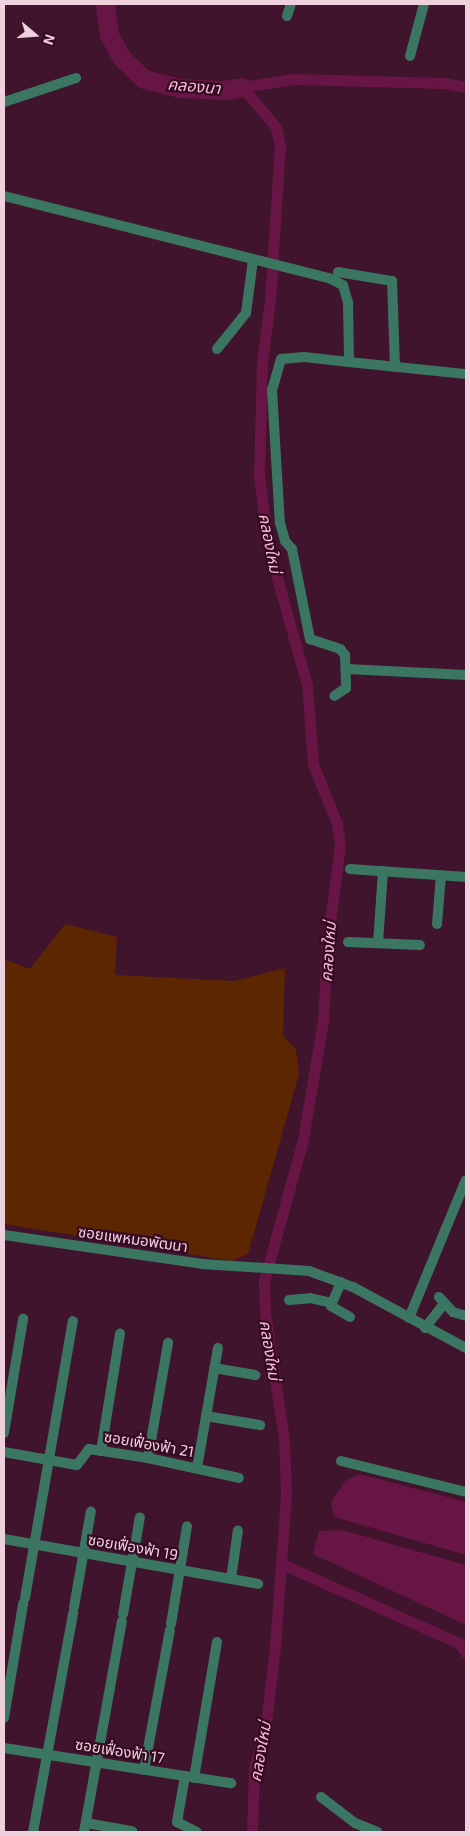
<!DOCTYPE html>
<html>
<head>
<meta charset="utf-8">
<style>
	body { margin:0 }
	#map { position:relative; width:470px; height:1836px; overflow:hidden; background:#40142c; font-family:"Exo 2","Noto Sans Thai",sans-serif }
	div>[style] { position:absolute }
	.green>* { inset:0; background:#5c2600 }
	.water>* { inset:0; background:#671544 }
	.canal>* { height:11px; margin:-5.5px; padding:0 5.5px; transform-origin:5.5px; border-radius:5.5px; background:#671544 }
	.river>* { height:19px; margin:-9.5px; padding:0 9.5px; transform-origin:9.5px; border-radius:9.5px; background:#671544 }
	.minor>* { height:10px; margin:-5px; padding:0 5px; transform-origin:5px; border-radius:5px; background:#3b7663 }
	span { translate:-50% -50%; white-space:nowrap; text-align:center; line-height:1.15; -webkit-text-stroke:4.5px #350a22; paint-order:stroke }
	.street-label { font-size:15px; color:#efd1de }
	.water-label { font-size:16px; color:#f9bfd9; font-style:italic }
	.frame { position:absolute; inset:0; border:5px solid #efd1de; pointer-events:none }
	.north { position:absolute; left:10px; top:10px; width:50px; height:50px; -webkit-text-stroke:4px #350a22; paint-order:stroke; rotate:108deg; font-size:14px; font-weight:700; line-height:20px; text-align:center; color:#efd1de }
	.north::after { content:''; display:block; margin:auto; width:18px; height:22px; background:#efd1de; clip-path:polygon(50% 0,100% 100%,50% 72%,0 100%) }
</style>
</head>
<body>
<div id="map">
	<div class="green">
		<div style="clip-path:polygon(65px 924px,117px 937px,115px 975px,234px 981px,285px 968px,283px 1035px,296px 1050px,299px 1074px,248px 1254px,232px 1261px,4px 1224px,4px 959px,30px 969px)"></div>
	</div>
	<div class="water">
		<div style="clip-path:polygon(360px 1474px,466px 1502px,466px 1555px,334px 1517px,331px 1502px,346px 1480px)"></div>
		<div style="clip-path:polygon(342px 1530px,466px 1565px,466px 1625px,313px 1554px,319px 1531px)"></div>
	</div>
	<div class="canal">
		<div style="left:282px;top:1564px;width:194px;rotate:24.1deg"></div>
		<div style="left:459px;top:1643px;width:12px;rotate:55deg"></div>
		<div style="left:252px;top:1832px;width:63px;rotate:-88.2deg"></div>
		<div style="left:254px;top:1769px;width:48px;rotate:-75.4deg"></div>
		<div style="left:266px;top:1723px;width:78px;rotate:-83.3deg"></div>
		<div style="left:275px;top:1646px;width:151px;rotate:-85.8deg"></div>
		<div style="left:286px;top:1495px;width:56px;rotate:-92deg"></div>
		<div style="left:284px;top:1439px;width:127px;rotate:-98.6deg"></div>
		<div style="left:265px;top:1313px;width:32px;rotate:-92deg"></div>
		<div style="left:264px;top:1281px;width:147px;rotate:-74.6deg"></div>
		<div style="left:303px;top:1139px;width:120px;rotate:-80.4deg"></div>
		<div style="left:323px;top:1021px;width:84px;rotate:-86.6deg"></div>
		<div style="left:328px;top:937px;width:92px;rotate:-82.5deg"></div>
		<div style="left:340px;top:846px;width:22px;rotate:-98deg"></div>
		<div style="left:337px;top:824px;width:65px;rotate:-111.8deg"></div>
		<div style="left:313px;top:764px;width:79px;rotate:-94.3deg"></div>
		<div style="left:307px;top:685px;width:145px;rotate:-105.6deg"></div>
		<div style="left:268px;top:545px;width:70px;rotate:-97.4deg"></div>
		<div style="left:259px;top:476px;width:113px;rotate:-88.5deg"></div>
		<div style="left:262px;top:363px;width:64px;rotate:-82.8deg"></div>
		<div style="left:270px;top:300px;width:154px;rotate:-86.3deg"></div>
		<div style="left:280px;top:146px;width:19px;rotate:-102deg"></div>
		<div style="left:276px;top:127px;width:52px;rotate:-130.4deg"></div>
		<div style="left:242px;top:87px;width:52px;rotate:-8.9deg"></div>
		<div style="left:293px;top:79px;width:151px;rotate:1.5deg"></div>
		<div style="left:444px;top:83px;width:22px;rotate:10deg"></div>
	</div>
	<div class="river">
		<div style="left:105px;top:4px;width:31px;rotate:83deg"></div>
		<div style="left:109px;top:35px;width:26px;rotate:61deg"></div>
		<div style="left:122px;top:58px;width:30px;rotate:44deg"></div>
		<div style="left:144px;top:79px;width:36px;rotate:14deg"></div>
		<div style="left:179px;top:88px;width:45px;rotate:2.5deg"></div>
		<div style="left:224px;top:90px;width:18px;rotate:-9deg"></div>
	</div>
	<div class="minor">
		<div style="left:287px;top:16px;width:13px;rotate:-72deg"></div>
		<div style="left:410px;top:56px;width:54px;rotate:-74.9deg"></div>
		<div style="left:4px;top:102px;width:76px;rotate:-18.4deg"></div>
		<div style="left:4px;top:196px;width:335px;rotate:14.2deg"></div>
		<div style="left:329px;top:278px;width:16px;rotate:27deg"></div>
		<div style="left:343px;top:285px;width:19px;rotate:74deg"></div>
		<div style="left:348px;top:303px;width:59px;rotate:89deg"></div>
		<div style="left:349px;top:362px;width:45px;rotate:-173.7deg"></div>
		<div style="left:304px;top:357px;width:23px;rotate:175deg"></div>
		<div style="left:281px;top:359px;width:32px;rotate:106deg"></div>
		<div style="left:272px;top:390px;width:133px;rotate:86.6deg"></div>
		<div style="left:280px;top:523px;width:19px;rotate:74deg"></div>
		<div style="left:285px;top:541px;width:11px;rotate:49deg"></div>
		<div style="left:292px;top:549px;width:92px;rotate:78.7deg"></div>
		<div style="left:310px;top:639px;width:32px;rotate:18deg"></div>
		<div style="left:340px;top:649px;width:8px;rotate:50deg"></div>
		<div style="left:345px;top:655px;width:33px;rotate:88deg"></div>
		<div style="left:346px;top:688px;width:14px;rotate:146deg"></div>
		<div style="left:338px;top:272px;width:55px;rotate:9.5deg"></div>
		<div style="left:392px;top:281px;width:86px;rotate:88deg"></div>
		<div style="left:217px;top:349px;width:46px;rotate:-51.1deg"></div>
		<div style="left:246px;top:313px;width:53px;rotate:-82.5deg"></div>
		<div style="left:349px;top:362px;width:118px;rotate:5.9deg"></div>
		<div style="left:347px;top:669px;width:119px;rotate:2.9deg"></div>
		<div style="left:350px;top:869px;width:116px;rotate:3.9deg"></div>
		<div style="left:437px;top:924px;width:49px;rotate:-85.3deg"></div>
		<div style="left:348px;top:942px;width:72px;rotate:2.4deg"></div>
		<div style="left:378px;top:943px;width:72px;rotate:-86deg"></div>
		<div style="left:4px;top:1235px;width:200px;rotate:8.3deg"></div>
		<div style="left:202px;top:1264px;width:107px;rotate:3.7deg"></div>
		<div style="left:309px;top:1271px;width:47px;rotate:20deg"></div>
		<div style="left:353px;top:1287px;width:128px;rotate:28.4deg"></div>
		<div style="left:341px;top:1282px;width:26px;rotate:113deg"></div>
		<div style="left:331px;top:1306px;width:22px;rotate:30deg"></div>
		<div style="left:439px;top:1297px;width:21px;rotate:47deg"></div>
		<div style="left:453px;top:1312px;width:14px;rotate:17deg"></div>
		<div style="left:289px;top:1300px;width:21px;rotate:-5deg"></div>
		<div style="left:310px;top:1298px;width:22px;rotate:13deg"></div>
		<div style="left:409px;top:1318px;width:149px;rotate:-67.6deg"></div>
		<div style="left:425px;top:1328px;width:29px;rotate:-52deg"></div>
		<div style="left:214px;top:1368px;width:42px;rotate:9.7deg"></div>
		<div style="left:206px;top:1416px;width:55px;rotate:9.5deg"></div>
		<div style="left:4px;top:1433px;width:116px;rotate:-80.5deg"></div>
		<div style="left:101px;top:1451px;width:119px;rotate:-80.8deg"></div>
		<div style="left:4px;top:1452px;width:74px;rotate:10.1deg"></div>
		<div style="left:77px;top:1465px;width:20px;rotate:-53deg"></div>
		<div style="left:89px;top:1449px;width:60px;rotate:8.7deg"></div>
		<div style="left:148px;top:1458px;width:93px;rotate:12.4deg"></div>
		<div style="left:148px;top:1458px;width:117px;rotate:-80.1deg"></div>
		<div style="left:341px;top:1461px;width:129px;rotate:13.9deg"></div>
		<div style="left:197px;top:1468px;width:122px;rotate:-80.1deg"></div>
		<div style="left:4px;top:1539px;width:258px;rotate:10deg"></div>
		<div style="left:231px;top:1579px;width:49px;rotate:-81.9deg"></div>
		<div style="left:25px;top:1598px;width:281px;rotate:-80.2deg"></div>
		<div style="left:74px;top:1607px;width:97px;rotate:-80deg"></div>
		<div style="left:123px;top:1614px;width:98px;rotate:-80.1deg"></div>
		<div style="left:171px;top:1624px;width:99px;rotate:-80.7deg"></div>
		<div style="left:4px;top:1718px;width:116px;rotate:-80.5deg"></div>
		<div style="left:4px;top:1748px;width:230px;rotate:8.8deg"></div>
		<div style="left:144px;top:1770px;width:142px;rotate:-79.5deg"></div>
		<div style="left:185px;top:1776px;width:47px;rotate:99.9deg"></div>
		<div style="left:177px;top:1822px;width:22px;rotate:27deg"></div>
		<div style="left:194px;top:1778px;width:138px;rotate:-80.4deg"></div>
		<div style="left:321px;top:1797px;width:43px;rotate:37.4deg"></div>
		<div style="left:355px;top:1823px;width:24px;rotate:22deg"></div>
		<div style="left:86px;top:1823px;width:47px;rotate:9.9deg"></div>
		<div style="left:33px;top:1832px;width:223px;rotate:-79.6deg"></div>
		<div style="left:84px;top:1832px;width:214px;rotate:-79.8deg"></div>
	</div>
	<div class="street-label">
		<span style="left:133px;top:1239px;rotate:8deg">ซอยแพหมอพัฒนา</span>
		<span style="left:149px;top:1444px;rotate:10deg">ซอยเฟื่องฟ้า 21</span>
		<span style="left:133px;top:1547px;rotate:10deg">ซอยเฟื่องฟ้า 19</span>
		<span style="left:120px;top:1751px;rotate:9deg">ซอยเฟื่องฟ้า 17</span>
	</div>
	<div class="water-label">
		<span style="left:194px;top:86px;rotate:5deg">คลองนา</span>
		<span style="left:270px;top:543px;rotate:79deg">คลองใหม่</span>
		<span style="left:328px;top:952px;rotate:-86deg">คลองใหม่</span>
		<span style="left:270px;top:1350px;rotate:81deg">คลองใหม่</span>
		<span style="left:260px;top:1752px;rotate:-80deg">คลองใหม่</span>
	</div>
	<div class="frame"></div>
	<div class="north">N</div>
</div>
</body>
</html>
